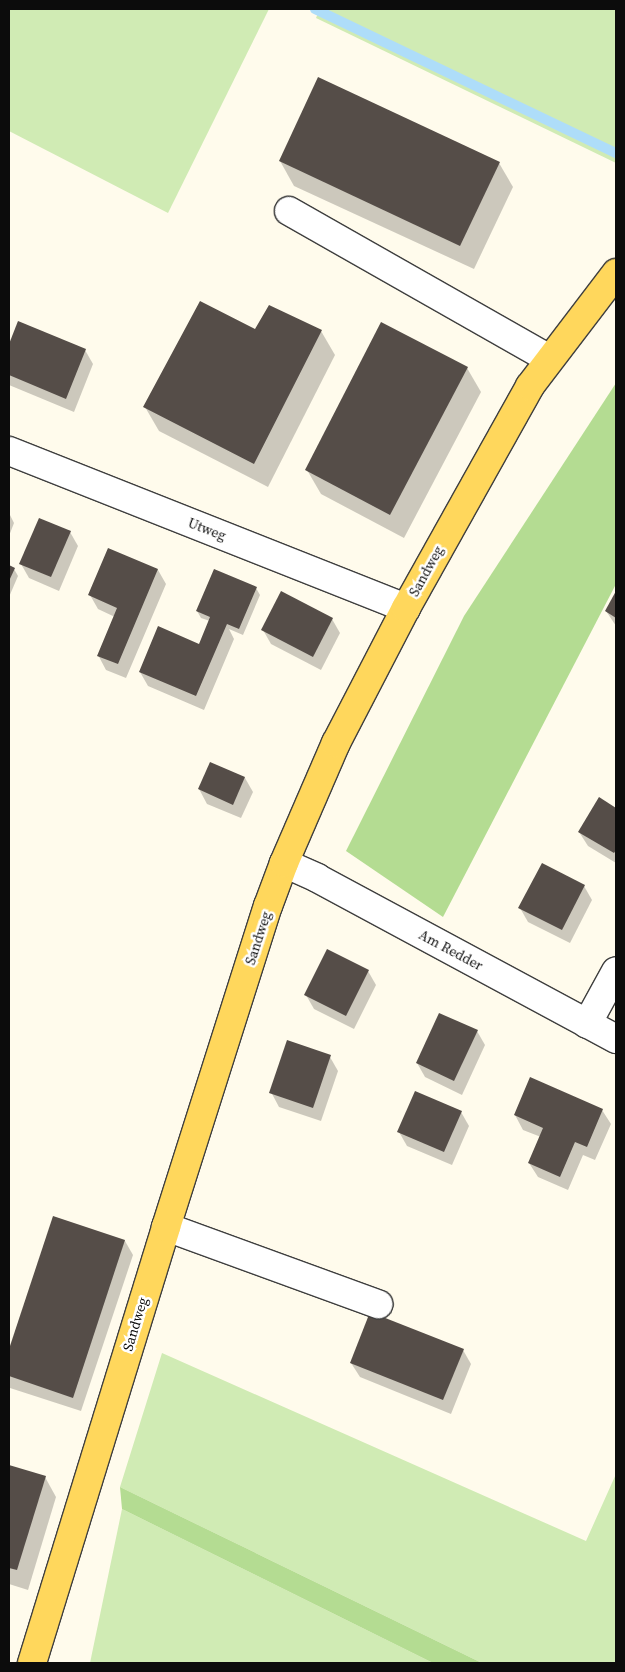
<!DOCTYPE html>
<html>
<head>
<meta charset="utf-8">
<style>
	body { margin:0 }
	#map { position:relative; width:625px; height:1672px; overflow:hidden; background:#fffbec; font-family:"Source Serif 4",serif }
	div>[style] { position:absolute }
	.green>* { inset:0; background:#d0ebb4 }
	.forest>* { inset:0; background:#b4dc92 }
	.shadow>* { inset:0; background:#0003 }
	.stream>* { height:10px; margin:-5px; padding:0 5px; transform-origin:5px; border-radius:5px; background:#aeddf9 }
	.building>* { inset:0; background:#554d48 }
	.roads { filter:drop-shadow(1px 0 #3f3f3f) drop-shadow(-1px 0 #3f3f3f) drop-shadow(0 1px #3f3f3f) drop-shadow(0 -1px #3f3f3f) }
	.minor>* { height:28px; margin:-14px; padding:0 14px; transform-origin:14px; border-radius:14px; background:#fff }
	.major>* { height:28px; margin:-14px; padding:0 14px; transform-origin:14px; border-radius:14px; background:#ffd75c }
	span { translate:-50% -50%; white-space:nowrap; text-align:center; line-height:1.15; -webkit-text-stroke:5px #fff; paint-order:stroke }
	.street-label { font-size:14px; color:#0c0c0c }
	.frame { position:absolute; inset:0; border:10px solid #0c0c0c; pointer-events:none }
</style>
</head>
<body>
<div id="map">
	<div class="green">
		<div style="clip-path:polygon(9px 9px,269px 9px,168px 213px,9px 131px)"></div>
		<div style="clip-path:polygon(320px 9px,616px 9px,616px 163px,316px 18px)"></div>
		<div style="clip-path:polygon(162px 1353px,586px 1541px,616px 1474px,616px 1663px,482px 1663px,120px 1487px)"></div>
		<div style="clip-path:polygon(122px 1509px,433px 1663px,90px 1663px)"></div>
	</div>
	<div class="forest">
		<div style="clip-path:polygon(616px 383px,616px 584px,443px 917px,346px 851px,464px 616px)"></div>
		<div style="clip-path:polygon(120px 1487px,482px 1663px,433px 1663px,122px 1509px)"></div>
	</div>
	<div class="shadow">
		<div style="clip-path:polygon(280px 161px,499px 163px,513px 187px,474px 269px,294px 186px)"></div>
		<div style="clip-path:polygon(19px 322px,85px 350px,93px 364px,74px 412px,9px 385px,9px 347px)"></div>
		<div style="clip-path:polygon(255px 331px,321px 331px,335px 355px,268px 487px,159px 431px,145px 407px)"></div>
		<div style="clip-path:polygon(467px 368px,481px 392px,404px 538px,321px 494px,307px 470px)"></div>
		<div style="clip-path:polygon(9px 513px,14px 523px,9px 536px)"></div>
		<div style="clip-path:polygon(70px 532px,78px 546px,59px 591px,29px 578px,21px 564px)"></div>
		<div style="clip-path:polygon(109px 550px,158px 570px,166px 584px,126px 678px,106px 670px,98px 655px,115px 617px,98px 609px,90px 595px)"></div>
		<div style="clip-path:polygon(9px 567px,14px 569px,18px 576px,9px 597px)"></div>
		<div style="clip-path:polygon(256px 588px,260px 595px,243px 635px,229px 629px,234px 639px,204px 710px,148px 686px,140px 672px,200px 646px,210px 621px,201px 618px,197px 611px)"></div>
		<div style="clip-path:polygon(616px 594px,616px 626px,606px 611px)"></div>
		<div style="clip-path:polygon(332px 619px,340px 633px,321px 670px,271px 644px,263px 630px)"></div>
		<div style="clip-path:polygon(210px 763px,245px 778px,253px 792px,241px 818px,207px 804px,199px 789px)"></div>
		<div style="clip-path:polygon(599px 799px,616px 809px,616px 863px,588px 846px,579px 832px)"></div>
		<div style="clip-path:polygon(584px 886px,592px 900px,570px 943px,528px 922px,520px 908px)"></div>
		<div style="clip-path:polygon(368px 971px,376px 985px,354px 1029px,314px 1009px,306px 995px)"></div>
		<div style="clip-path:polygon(477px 1031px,485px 1045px,462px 1095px,425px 1077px,417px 1063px)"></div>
		<div style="clip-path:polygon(330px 1057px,338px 1071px,321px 1121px,279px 1107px,271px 1092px)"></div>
		<div style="clip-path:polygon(602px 1110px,611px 1124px,595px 1160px,583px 1155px,568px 1190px,538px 1177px,529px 1163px,541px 1137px,523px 1130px,515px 1115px)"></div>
		<div style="clip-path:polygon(461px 1112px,469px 1126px,452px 1165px,407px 1146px,399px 1132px)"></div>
		<div style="clip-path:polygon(54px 1217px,125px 1241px,133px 1255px,81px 1411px,10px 1388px,9px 1385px,9px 1353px)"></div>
		<div style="clip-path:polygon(463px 1350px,471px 1364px,451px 1414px,360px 1377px,351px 1363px)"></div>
		<div style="clip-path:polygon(9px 1467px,45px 1477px,56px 1497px,28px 1590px,9px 1584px)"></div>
	</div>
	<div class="stream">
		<div style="left:315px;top:9px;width:334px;rotate:25.6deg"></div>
	</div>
	<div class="building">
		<div style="clip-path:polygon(318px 77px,500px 162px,460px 246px,279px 161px)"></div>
		<div style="clip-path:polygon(200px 301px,255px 329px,269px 305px,322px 330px,254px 464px,143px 407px)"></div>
		<div style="clip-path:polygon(18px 321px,86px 349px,66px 399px,9px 375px,9px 344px)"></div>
		<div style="clip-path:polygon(381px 322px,468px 367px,390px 515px,305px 470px)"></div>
		<div style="clip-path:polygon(39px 518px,71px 531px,51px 577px,19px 564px)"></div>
		<div style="clip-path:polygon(108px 548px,158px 569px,118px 664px,97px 656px,117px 608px,88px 595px)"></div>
		<div style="clip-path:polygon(9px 565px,15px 568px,9px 581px)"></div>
		<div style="clip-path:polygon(214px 569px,257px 587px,239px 629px,227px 624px,196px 696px,139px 672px,158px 626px,199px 644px,210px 617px,196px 611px)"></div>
		<div style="clip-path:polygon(281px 591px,333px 618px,313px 657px,261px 630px)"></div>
		<div style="clip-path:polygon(616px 591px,616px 618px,605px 611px)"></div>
		<div style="clip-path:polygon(210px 762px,245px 777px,233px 805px,198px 789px)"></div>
		<div style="clip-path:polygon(599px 797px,616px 808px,616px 850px,614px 853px,578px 832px)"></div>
		<div style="clip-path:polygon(542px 863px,585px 885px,562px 930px,518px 908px)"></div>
		<div style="clip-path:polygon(327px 949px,369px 970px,346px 1016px,304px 995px)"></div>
		<div style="clip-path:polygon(439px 1013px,478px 1030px,454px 1081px,416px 1063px)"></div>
		<div style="clip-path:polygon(287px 1040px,331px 1055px,313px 1108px,269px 1093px)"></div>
		<div style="clip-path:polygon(530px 1077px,603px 1109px,587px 1147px,575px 1142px,560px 1177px,528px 1163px,543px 1128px,514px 1115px)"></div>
		<div style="clip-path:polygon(415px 1091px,462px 1111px,444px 1152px,397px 1132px)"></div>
		<div style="clip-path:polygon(53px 1216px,125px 1240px,73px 1398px,9px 1376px,9px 1349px)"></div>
		<div style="clip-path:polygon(370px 1312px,464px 1349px,443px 1400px,350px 1363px)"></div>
		<div style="clip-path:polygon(9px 1465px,46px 1476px,17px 1570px,9px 1568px)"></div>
	</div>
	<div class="roads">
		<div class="minor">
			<div style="left:289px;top:211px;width:299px;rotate:29.6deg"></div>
			<div style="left:9px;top:451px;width:427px;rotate:21.6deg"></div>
			<div style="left:284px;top:863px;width:36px;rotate:24deg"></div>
			<div style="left:317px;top:878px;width:340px;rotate:28.3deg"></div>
			<div style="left:587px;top:1024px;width:60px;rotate:-61.3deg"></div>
			<div style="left:166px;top:1227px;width:226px;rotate:20deg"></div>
		</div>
		<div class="major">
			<div style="left:32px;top:1663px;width:456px;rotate:-72.9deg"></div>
			<div style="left:166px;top:1227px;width:337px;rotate:-72.4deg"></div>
			<div style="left:268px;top:906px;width:46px;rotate:-69.6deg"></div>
			<div style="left:284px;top:863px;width:131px;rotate:-66.6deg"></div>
			<div style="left:336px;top:743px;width:152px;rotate:-62.6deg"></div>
			<div style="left:406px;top:608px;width:254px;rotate:-60.8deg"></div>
			<div style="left:530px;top:386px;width:142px;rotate:-52.7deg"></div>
		</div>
	</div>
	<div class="street-label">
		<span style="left:207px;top:529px;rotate:21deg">Utweg</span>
		<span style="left:426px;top:571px;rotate:-61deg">Sandweg</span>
		<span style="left:258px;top:938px;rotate:-72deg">Sandweg</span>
		<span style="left:451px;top:950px;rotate:28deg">Am Redder</span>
		<span style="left:135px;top:1324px;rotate:-73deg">Sandweg</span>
	</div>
	<div class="frame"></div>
</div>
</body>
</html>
